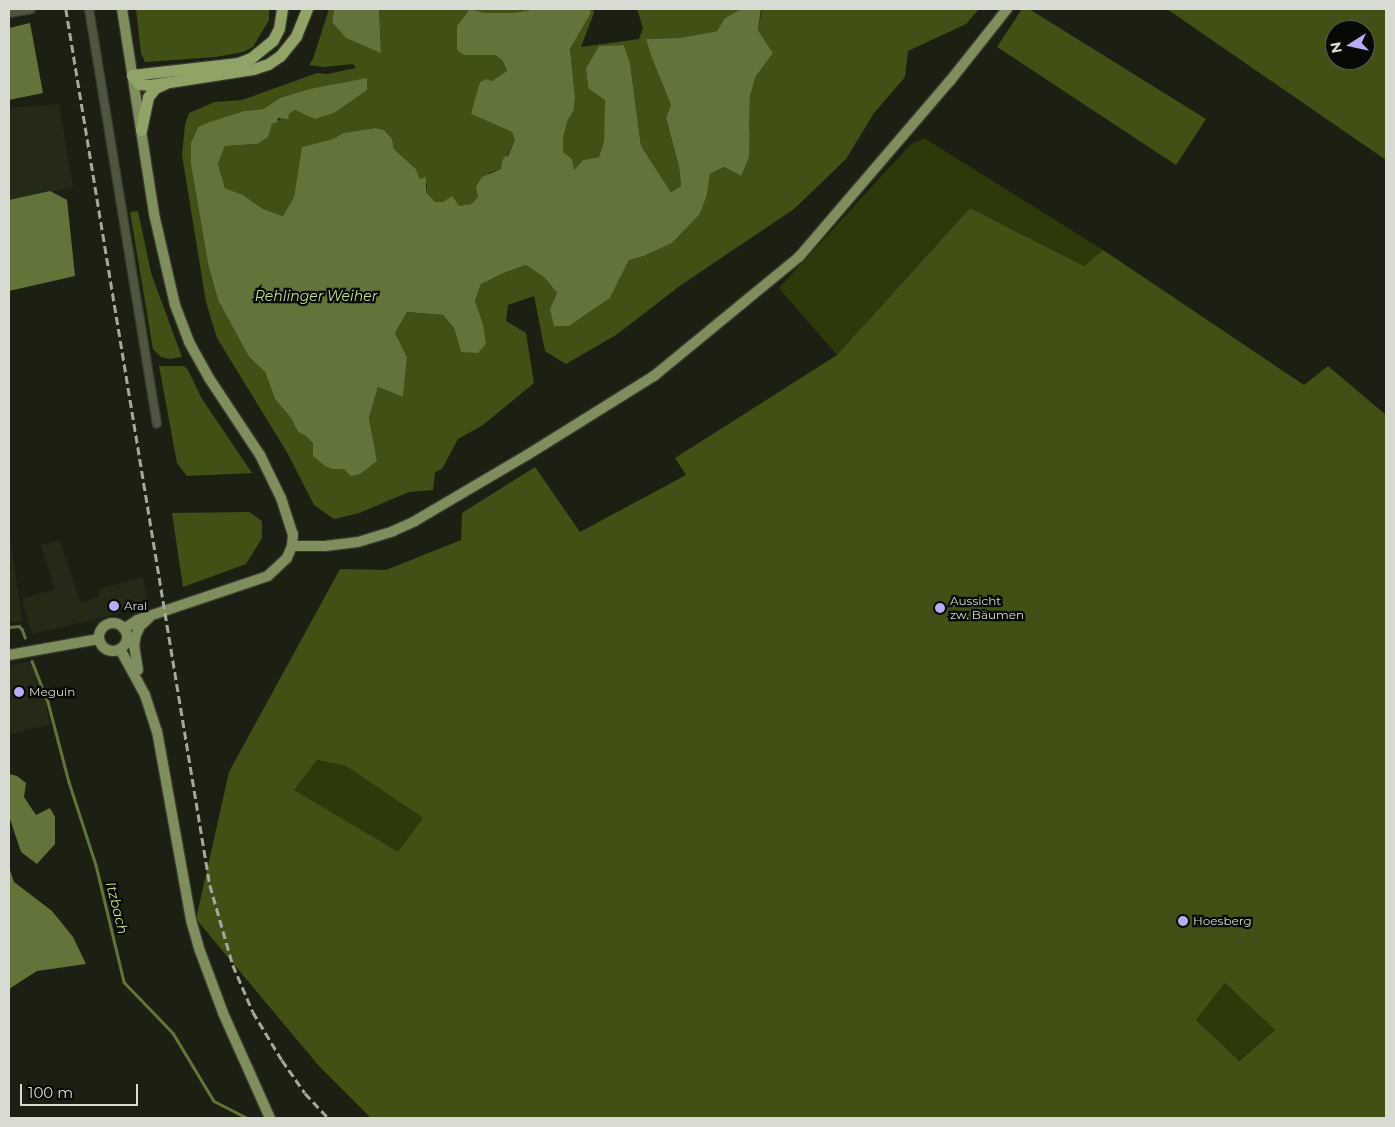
<!DOCTYPE html>
<html>
<head>
<meta charset="utf-8">
<style>
	body { margin:0 }
	#map { position:relative; width:1395px; height:1127px; overflow:hidden; background:#1c2012; font-family:Montserrat,sans-serif }
	div>[style] { position:absolute }
	.built>* { inset:0; background:#242a16 }
	.green>* { inset:0; background:#2d3908 }
	.forest>* { inset:0; background:#415115 }
	.water>* { inset:0; background:#627439 }
	.stream>* { height:2.5px; margin:-1.25px; padding:0 1.25px; transform-origin:1.25px; border-radius:1.25px; background:#627439 }
	.roads { filter:drop-shadow(1px 0 #363a2d) drop-shadow(-1px 0 #363a2d) drop-shadow(0 1px #363a2d) drop-shadow(0 -1px #363a2d) }
	.minor>* { height:8px; margin:-4px; padding:0 4px; transform-origin:4px; border-radius:4px; background:#4e563f }
	.major>* { height:10px; margin:-5px; padding:0 5px; transform-origin:5px; border-radius:5px; background:#7e8e5d }
	.major>.ring { margin:-5px; padding:0; box-sizing:content-box; background:none; border:10px solid #7e8e5d; border-radius:50% }
	.highway>* { height:11px; margin:-5.5px; padding:0 5.5px; transform-origin:5.5px; border-radius:5.5px; background:#91a468 }
	.rail>* { height:2.5px; margin-top:-1.25px; transform-origin:0; background:repeating-linear-gradient(90deg,#a4a89e 0 8px,transparent 0 12px) }
	.dots>* { width:14px; height:14px; translate:-50% -50%; box-sizing:border-box; border:2px solid #070904; border-radius:50% }
	span { translate:-50% -50%; white-space:nowrap; text-align:center; line-height:1.15; -webkit-text-stroke:4.5px #070904; paint-order:stroke }
	.poi-label { font-size:12px; color:#d7dbd2 }
	.left { translate:0 -50%; text-align:left }
	.water-label { font-size:14px; color:#c2de87; font-style:italic }
	.frame { position:absolute; inset:0; border:10px solid #d7dbd2; pointer-events:none }
	.north { position:absolute; left:1325px; top:20px; width:50px; height:50px; box-sizing:border-box; background:#070904; border:1px solid #5a5d56; border-radius:50%; rotate:260deg; font-size:14px; font-weight:700; line-height:20px; text-align:center; color:#d7dbd2 }
	.north::after { content:''; display:block; margin:auto; width:18px; height:22px; background:#b8abf7; clip-path:polygon(50% 0,100% 100%,50% 72%,0 100%) }
	.scale { position:absolute; left:20px; top:1084px; width:118px; height:22px; box-sizing:border-box; border:2px solid #d7dbd2; border-top:0; padding-left:6px; font-size:15px; line-height:18px; white-space:nowrap; color:#d7dbd2; -webkit-text-stroke:4px #070904; paint-order:stroke }
</style>
</head>
<body>
<div id="map">
	<div class="built">
		<div style="clip-path:polygon(59px 104px,73px 187px,9px 200px,9px 108px)"></div>
		<div style="clip-path:polygon(9px 528px,22px 621px,9px 623px)"></div>
		<div style="clip-path:polygon(59px 540px,81px 603px,99px 596px,99px 592px,101px 589px,142px 577px,150px 606px,32px 634px,22px 599px,55px 589px,41px 545px)"></div>
		<div style="clip-path:polygon(30px 661px,45px 698px,50px 724px,9px 735px,9px 665px)"></div>
	</div>
	<div class="green">
		<div style="clip-path:polygon(924px 138px,1103px 250px,1084px 266px,970px 208px,837px 355px,779px 288px,910px 145px)"></div>
		<div style="clip-path:polygon(317px 760px,346px 766px,423px 818px,398px 853px,294px 790px)"></div>
		<div style="clip-path:polygon(1225px 983px,1275px 1030px,1238px 1061px,1196px 1020px)"></div>
	</div>
	<div class="forest">
		<div style="clip-path:polygon(136px 9px,269px 9px,269px 20px,253px 47px,243px 52px,216px 57px,145px 62px,141px 53px)"></div>
		<div style="clip-path:polygon(329px 9px,334px 9px,332px 22px,381px 52px,379px 9px,536px 9px,513px 13px,485px 13px,470px 9px,464px 55px,495px 54px,502px 60px,507px 72px,500px 78px,492px 81px,489px 80px,471px 114px,513px 132px,515px 140px,501px 169px,489px 173px,478px 197px,471px 204px,459px 206px,435px 202px,426px 192px,427px 184px,420px 179px,416px 169px,394px 149px,392px 139px,384px 130px,375px 128px,343px 133px,333px 139px,303px 147px,294px 197px,283px 216px,263px 209px,243px 195px,225px 188px,218px 164px,225px 146px,257px 144px,272px 124px,295px 110px,310px 116px,334px 113px,280px 98px,263px 109px,244px 111px,198px 127px,191px 165px,208px 264px,218px 300px,249px 357px,265px 372px,275px 399px,291px 418px,298px 432px,306px 436px,332px 469px,370px 466px,377px 461px,369px 418px,378px 387px,403px 397px,407px 357px,395px 333px,407px 312px,443px 315px,454px 328px,461px 351px,483px 324px,475px 301px,481px 284px,506px 272px,526px 265px,545px 278px,557px 293px,550px 309px,569px 326px,610px 298px,629px 260px,644px 256px,672px 243px,700px 214px,707px 195px,710px 174px,724px 167px,741px 176px,750px 127px,750px 96px,756px 76px,773px 53px,758px 30px,762px 9px,979px 9px,966px 24px,908px 51px,905px 77px,874px 113px,846px 159px,794px 209px,681px 285px,616px 335px,566px 364px,545px 351px,534px 296px,508px 305px,506px 321px,526px 333px,534px 383px,483px 425px,458px 439px,442px 469px,435px 472px,433px 490px,409px 492px,359px 513px,334px 519px,314px 505px,288px 454px,217px 338px,206px 302px,182px 155px,185px 125px,189px 113px,215px 102px,242px 100px,317px 73px,327px 74px,356px 68px,353px 64px,324px 67px,309px 65px,313px 59px)"></div>
		<div style="clip-path:polygon(589px 9px,593px 9px,594px 13px,581px 47px,639px 39px,643px 28px,637px 9px,741px 9px,725px 18px,717px 31px,679px 38px,646px 39px,651px 56px,671px 105px,666px 119px,679px 167px,681px 186px,671px 192px,641px 146px,630px 63px,624px 45px,599px 46px,586px 68px,588px 88px,606px 99px,604px 141px,599px 157px,583px 160px,574px 171px,563px 152px,562px 137px,567px 122px,574px 110px,575px 96px,570px 49px,591px 13px)"></div>
		<div style="clip-path:polygon(1022px 9px,1029px 9px,1206px 119px,1176px 165px,997px 47px)"></div>
		<div style="clip-path:polygon(evenodd,1167px 9px,1386px 9px,1386px 160px,1167px 9px,1335px 30px,1365px 30px,1365px 60px,1335px 60px,1335px 30px)"></div>
		<div style="clip-path:polygon(evenodd,970px 208px,1084px 266px,1103px 250px,1304px 385px,1328px 366px,1386px 415px,1386px 1118px,371px 1118px,319px 1066px,196px 919px,229px 772px,340px 569px,386px 570px,461px 540px,462px 513px,535px 467px,580px 532px,686px 475px,675px 458px,837px 355px,970px 208px,317px 760px,346px 766px,423px 818px,398px 852px,294px 790px,317px 760px,970px 208px,1225px 983px,1275px 1030px,1239px 1061px,1196px 1020px,1225px 983px)"></div>
		<div style="clip-path:polygon(138px 211px,151px 273px,182px 357px,170px 359px,161px 357px,153px 349px,130px 212px)"></div>
		<div style="clip-path:polygon(159px 366px,184px 366px,188px 370px,202px 399px,252px 473px,187px 476px,177px 463px)"></div>
		<div style="clip-path:polygon(249px 512px,262px 521px,262px 538px,246px 564px,183px 587px,172px 513px)"></div>
	</div>
	<div class="water">
		<div style="clip-path:polygon(334px 9px,379px 9px,381px 53px,346px 38px,332px 22px)"></div>
		<div style="clip-path:polygon(470px 9px,485px 13px,513px 13px,536px 9px,589px 9px,591px 13px,570px 49px,575px 96px,574px 110px,567px 122px,563px 137px,563px 152px,572px 159px,574px 170px,583px 160px,599px 157px,604px 141px,605px 100px,588px 88px,586px 68px,599px 46px,624px 45px,630px 63px,641px 146px,671px 192px,681px 186px,679px 167px,666px 118px,671px 105px,651px 56px,646px 39px,679px 38px,717px 31px,725px 18px,741px 9px,761px 9px,758px 30px,773px 53px,756px 76px,750px 96px,749px 157px,741px 176px,724px 167px,710px 174px,707px 195px,700px 214px,672px 243px,644px 256px,629px 260px,610px 298px,569px 326px,554px 326px,550px 309px,557px 293px,545px 278px,526px 265px,506px 272px,481px 284px,475px 301px,483px 324px,486px 344px,478px 353px,461px 352px,454px 328px,443px 315px,407px 312px,395px 333px,407px 357px,403px 397px,378px 387px,369px 418px,377px 461px,360px 474px,351px 476px,344px 469px,332px 469px,325px 466px,313px 456px,313px 444px,306px 436px,298px 432px,291px 418px,275px 399px,265px 372px,249px 357px,218px 300px,208px 264px,191px 165px,191px 143px,198px 127px,210px 122px,244px 111px,263px 109px,280px 98px,310px 89px,367px 78px,367px 90px,334px 113px,315px 119px,295px 110px,289px 114px,288px 119px,278px 118px,277px 122px,272px 124px,268px 137px,257px 144px,225px 146px,218px 164px,225px 188px,243px 195px,263px 209px,283px 216px,294px 197px,302px 147px,333px 139px,343px 133px,375px 128px,384px 130px,392px 139px,394px 149px,416px 169px,420px 179px,426px 177px,426px 192px,435px 202px,443px 202px,452px 196px,459px 206px,471px 204px,478px 197px,476px 187px,482px 177px,501px 169px,502px 162px,504px 157px,508px 156px,515px 140px,512px 132px,471px 114px,480px 82px,487px 79px,492px 81px,507px 71px,502px 60px,495px 55px,464px 55px,457px 50px,457px 26px)"></div>
		<div style="clip-path:polygon(30px 23px,43px 93px,9px 100px,9px 28px)"></div>
		<div style="clip-path:polygon(50px 191px,67px 200px,75px 276px,9px 291px,9px 200px)"></div>
		<div style="clip-path:polygon(9px 774px,17px 776px,26px 783px,24px 797px,36px 815px,50px 808px,55px 817px,55px 844px,37px 864px,21px 852px,9px 816px)"></div>
		<div style="clip-path:polygon(9px 867px,14px 882px,52px 911px,73px 937px,86px 964px,37px 971px,9px 989px)"></div>
	</div>
	<div class="stream">
		<div style="left:9px;top:627px;width:10px;rotate:-6deg"></div>
		<div style="left:19px;top:626px;width:4px;rotate:45deg"></div>
		<div style="left:22px;top:629px;width:9px;rotate:69deg"></div>
		<div style="left:32px;top:661px;width:44px;rotate:68.7deg"></div>
		<div style="left:48px;top:702px;width:83px;rotate:75.3deg"></div>
		<div style="left:69px;top:782px;width:87px;rotate:72deg"></div>
		<div style="left:96px;top:865px;width:120px;rotate:76.5deg"></div>
		<div style="left:124px;top:982px;width:71px;rotate:46.1deg"></div>
		<div style="left:173px;top:1033px;width:79px;rotate:58.9deg"></div>
		<div style="left:214px;top:1101px;width:37px;rotate:27deg"></div>
	</div>
	<div class="roads">
		<div class="minor">
			<div style="left:89px;top:9px;width:420px;rotate:80.7deg"></div>
			<div style="left:9px;top:13px;width:22px;rotate:-10deg"></div>
		</div>
		<div class="major">
			<div style="left:122px;top:9px;width:207px;rotate:81.1deg"></div>
			<div style="left:154px;top:214px;width:93px;rotate:77deg"></div>
			<div style="left:175px;top:305px;width:40px;rotate:69deg"></div>
			<div style="left:189px;top:342px;width:41px;rotate:60.9deg"></div>
			<div style="left:209px;top:378px;width:92px;rotate:56.5deg"></div>
			<div style="left:260px;top:455px;width:48px;rotate:64deg"></div>
			<div style="left:281px;top:498px;width:38px;rotate:72deg"></div>
			<div style="left:293px;top:534px;width:12px;rotate:95deg"></div>
			<div style="left:292px;top:546px;width:13px;rotate:113deg"></div>
			<div style="left:287px;top:558px;width:26px;rotate:137deg"></div>
			<div style="left:268px;top:576px;width:138px;rotate:161.4deg"></div>
			<div style="left:137px;top:620px;width:16px;rotate:145deg"></div>
			<div style="left:292px;top:546px;width:33px"></div>
			<div style="left:325px;top:546px;width:33px;rotate:-7deg"></div>
			<div style="left:358px;top:542px;width:37px;rotate:-17deg"></div>
			<div style="left:393px;top:531px;width:24px;rotate:-24deg"></div>
			<div style="left:415px;top:521px;width:130px;rotate:-30.5deg"></div>
			<div style="left:527px;top:455px;width:150px;rotate:-31.9deg"></div>
			<div style="left:654px;top:376px;width:188px;rotate:-39.4deg"></div>
			<div style="left:799px;top:257px;width:232px;rotate:-49.4deg"></div>
			<div style="left:950px;top:81px;width:92px;rotate:-51.6deg"></div>
			<div class="ring" style="left:99px;top:623px;width:18px;height:18px"></div>
			<div style="left:120px;top:649px;width:52px;rotate:61.5deg"></div>
			<div style="left:145px;top:695px;width:38px;rotate:72deg"></div>
			<div style="left:157px;top:731px;width:192px;rotate:79.8deg"></div>
			<div style="left:191px;top:920px;width:32px;rotate:74deg"></div>
			<div style="left:200px;top:951px;width:66px;rotate:69.6deg"></div>
			<div style="left:223px;top:1013px;width:115px;rotate:65.9deg"></div>
			<div style="left:9px;top:655px;width:91px;rotate:-10.1deg"></div>
			<div style="left:138px;top:670px;width:24px;rotate:-99deg"></div>
			<div style="left:134px;top:646px;width:11px;rotate:-80deg"></div>
			<div style="left:136px;top:635px;width:10px;rotate:-66deg"></div>
			<div style="left:140px;top:626px;width:12px;rotate:-42deg"></div>
		</div>
		<div class="highway">
			<div style="left:132px;top:75px;width:11px;rotate:52deg"></div>
			<div style="left:139px;top:84px;width:11px;rotate:5deg"></div>
			<div style="left:150px;top:85px;width:104px;rotate:-8.8deg"></div>
			<div style="left:253px;top:69px;width:16px;rotate:-18deg"></div>
			<div style="left:268px;top:64px;width:14px;rotate:-34deg"></div>
			<div style="left:280px;top:56px;width:26px;rotate:-51deg"></div>
			<div style="left:296px;top:36px;width:29px;rotate:-68deg"></div>
			<div style="left:132px;top:75px;width:107px;rotate:-6.5deg"></div>
			<div style="left:238px;top:63px;width:14px;rotate:-21deg"></div>
			<div style="left:251px;top:58px;width:28px;rotate:-39deg"></div>
			<div style="left:273px;top:40px;width:13px;rotate:-63deg"></div>
			<div style="left:279px;top:28px;width:19px;rotate:-81deg"></div>
			<div style="left:141px;top:130px;width:34px;rotate:-78deg"></div>
			<div style="left:148px;top:97px;width:11px;rotate:-52deg"></div>
			<div style="left:155px;top:88px;width:10px;rotate:-24deg"></div>
		</div>
	</div>
	<div class="rail">
		<div style="left:66px;top:9px;width:888px;rotate:80.67deg"></div>
		<div style="left:210px;top:885px;width:83px;rotate:74deg"></div>
		<div style="left:233px;top:965px;width:51px;rotate:66.9deg"></div>
		<div style="left:253px;top:1012px;width:56px;rotate:58.9deg"></div>
		<div style="left:282px;top:1060px;width:40px;rotate:55.1deg"></div>
		<div style="left:305px;top:1093px;width:34px;rotate:47deg"></div>
	</div>
	<div class="dots">
		<div style="left:114px;top:606px;background:#b8abf7"></div>
		<div style="left:940px;top:608px;background:#b8abf7"></div>
		<div style="left:19px;top:692px;background:#b8abf7"></div>
		<div style="left:1183px;top:921px;background:#b8abf7"></div>
	</div>
	<div class="poi-label">
		<span class="left" style="left:950px;top:608px">Aussicht<br>zw. Bäumen</span>
		<span class="left" style="left:124px;top:606px">Aral</span>
		<span class="left" style="left:29px;top:692px">Meguin</span>
		<span class="left" style="left:1193px;top:921px">Hoesberg</span>
	</div>
	<div class="water-label">
		<span style="left:316px;top:296px">Rehlinger Weiher</span>
		<span style="left:117px;top:908px;rotate:76deg">Itzbach</span>
	</div>
	<div class="frame"></div>
	<div class="north">N</div>
	<div class="scale">100 m</div>
</div>
</body>
</html>
